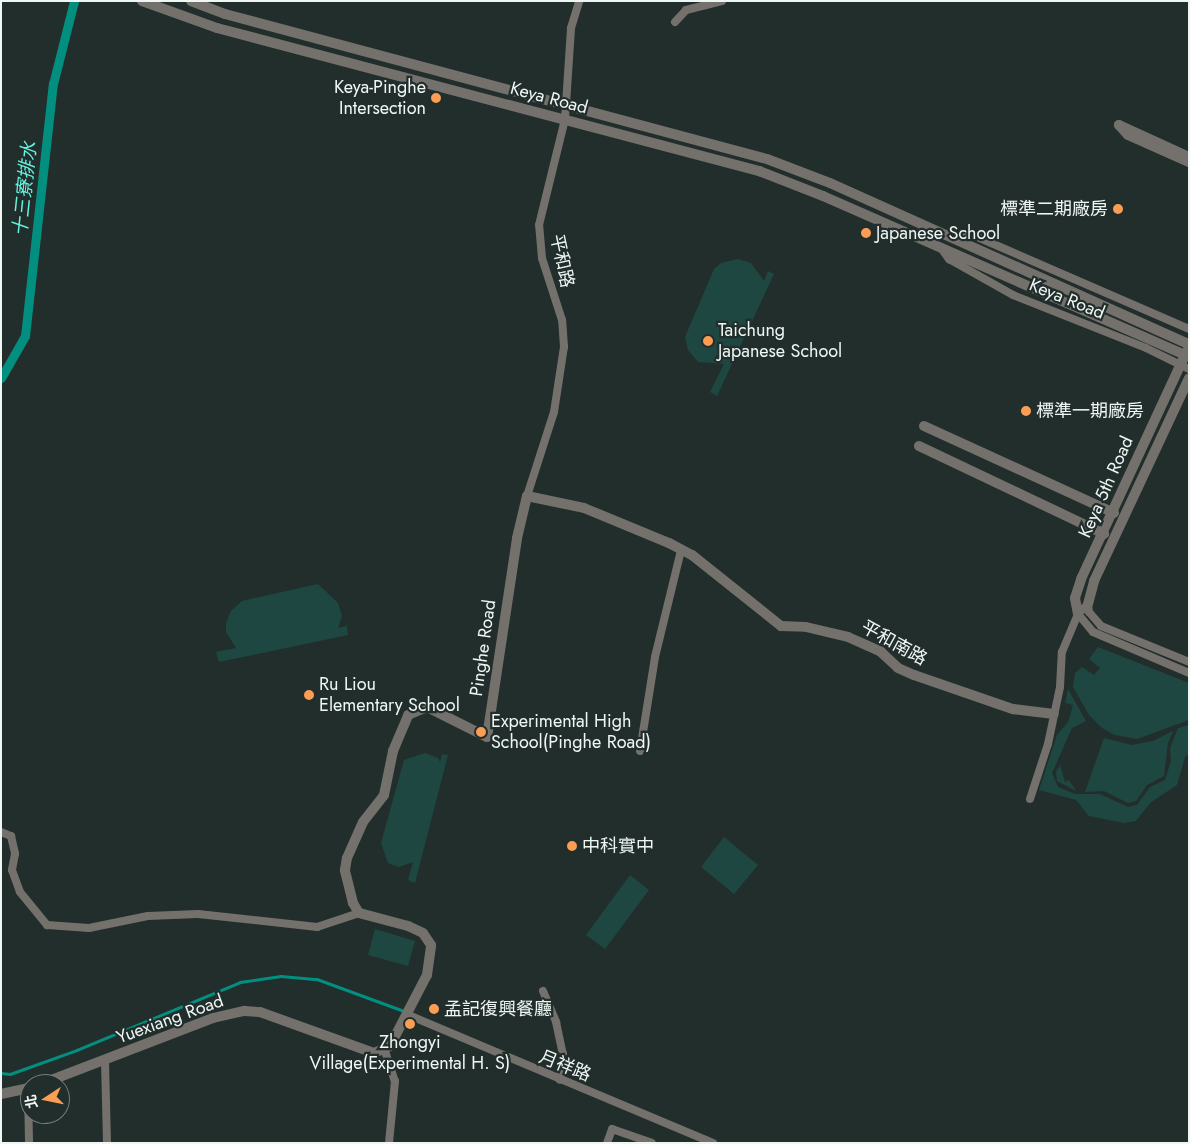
<!DOCTYPE html>
<html>
<head>
<meta charset="utf-8">
<style>
	body { margin:0 }
	#map { position:relative; width:1190px; height:1144px; overflow:hidden; background:#222e2c; font-family:Jost,"Noto Sans TC",sans-serif }
	div>[style] { position:absolute }
	.green>* { inset:0; background:#1f4741 }
	.stream>* { height:2.5px; margin:-1.25px; padding:0 1.25px; transform-origin:1.25px; border-radius:1.25px; background:#028f80 }
	.canal>* { height:9px; margin:-4.5px; padding:0 4.5px; transform-origin:4.5px; border-radius:4.5px; background:#028f80 }
	.minor>* { height:8px; margin:-4px; padding:0 4px; transform-origin:4px; border-radius:4px; background:#74706c }
	.tertiary>* { height:10px; margin:-5px; padding:0 5px; transform-origin:5px; border-radius:5px; background:#74706c }
	.dots>* { width:14px; height:14px; translate:-50% -50%; box-sizing:border-box; border:2px solid #222e2c; border-radius:50% }
	span { translate:-50% -50%; white-space:nowrap; text-align:center; line-height:1.15; -webkit-text-stroke:4.5px #222e2c; paint-order:stroke }
	.poi-label { font-size:18px; color:#eff7f5 }
	.right { translate:-100% -50%; text-align:right }
	.left { translate:0 -50%; text-align:left }
	.street-label { font-size:18px; color:#eff7f5 }
	.water-label { font-size:19px; color:#64f4df; font-style:italic }
	.frame { position:absolute; inset:0; border:2px solid #eff7f5; pointer-events:none }
	.north { position:absolute; left:20px; top:1074px; width:50px; height:50px; box-sizing:border-box; background:#222e2c; border:1px solid #747e7c; border-radius:50%; rotate:259deg; font-size:14px; font-weight:700; line-height:20px; text-align:center; color:#eff7f5 }
	.north::after { content:''; display:block; margin:auto; width:18px; height:22px; background:#fc9d54; clip-path:polygon(50% 0,100% 100%,50% 72%,0 100%) }
</style>
</head>
<body>
<div id="map">
	<div class="green">
		<div style="clip-path:polygon(738px 259px,751px 263px,764px 281px,768px 271px,774px 274px,717px 396px,710px 392px,724px 364px,698px 362px,688px 350px,685px 337px,714px 269px,721px 263px)"></div>
		<div style="clip-path:polygon(318px 584px,338px 603px,342px 616px,338px 628px,347px 626px,348px 635px,219px 662px,216px 652px,236px 648px,226px 632px,226px 623px,231px 611px,242px 601px)"></div>
		<div style="clip-path:polygon(1098px 647px,1189px 683px,1189px 720px,1137px 739px,1115px 735px,1102px 728px,1089px 715px,1073px 687px,1075px 673px,1082px 667px,1094px 675px,1100px 668px,1089px 659px)"></div>
		<div style="clip-path:polygon(1068px 689px,1086px 721px,1072px 728px,1052px 773px,1058px 787px,1075px 794px,1100px 794px,1128px 807px,1137px 805px,1150px 787px,1165px 780px,1171px 761px,1170px 748px,1178px 728px,1189px 725px,1189px 754px,1185px 757px,1177px 785px,1150px 803px,1136px 821px,1124px 823px,1089px 816px,1076px 800px,1039px 790px,1057px 735px,1068px 722px,1073px 705px,1065px 703px)"></div>
		<div style="clip-path:polygon(1173px 731px,1168px 743px,1164px 776px,1147px 785px,1136px 801px,1128px 803px,1104px 791px,1085px 792px,1104px 738px,1132px 745px,1153px 741px)"></div>
		<div style="clip-path:polygon(425px 753px,438px 758px,440px 762px,442px 754px,448px 755px,415px 883px,408px 880px,413px 862px,399px 867px,388px 863px,381px 843px,404px 760px)"></div>
		<div style="clip-path:polygon(1060px 765px,1065px 782px,1069px 780px,1076px 791px,1057px 781px,1056px 772px)"></div>
		<div style="clip-path:polygon(724px 837px,758px 865px,734px 894px,701px 867px)"></div>
		<div style="clip-path:polygon(630px 875px,649px 890px,605px 949px,586px 935px)"></div>
		<div style="clip-path:polygon(375px 929px,415px 941px,408px 966px,368px 955px)"></div>
	</div>
	<div class="stream">
		<div style="left:1px;top:1073px;width:9px;rotate:6deg"></div>
		<div style="left:10px;top:1074px;width:71px;rotate:-19.7deg"></div>
		<div style="left:77px;top:1050px;width:177px;rotate:-22.6deg"></div>
		<div style="left:240px;top:982px;width:41px;rotate:-8.3deg"></div>
		<div style="left:281px;top:976px;width:36px;rotate:5deg"></div>
		<div style="left:317px;top:979px;width:93px;rotate:20.2deg"></div>
	</div>
	<div class="canal">
		<div style="left:1px;top:378px;width:48px;rotate:-60.3deg"></div>
		<div style="left:25px;top:336px;width:254px;rotate:-83.7deg"></div>
		<div style="left:53px;top:84px;width:86px;rotate:-75.8deg"></div>
	</div>
	<div class="minor">
		<div style="left:675px;top:22px;width:16px;rotate:-47deg"></div>
		<div style="left:686px;top:10px;width:37px;rotate:-14deg"></div>
		<div style="left:950px;top:236px;width:25px"></div>
		<div style="left:975px;top:236px;width:233px;rotate:23.5deg"></div>
		<div style="left:941px;top:248px;width:14px;rotate:54deg"></div>
		<div style="left:949px;top:259px;width:73px;rotate:29.4deg"></div>
		<div style="left:1013px;top:295px;width:143px;rotate:21.7deg"></div>
		<div style="left:1146px;top:348px;width:48px;rotate:26deg"></div>
		<div style="left:527px;top:496px;width:88px;rotate:-72.2deg"></div>
		<div style="left:554px;top:412px;width:66px;rotate:-81.3deg"></div>
		<div style="left:564px;top:347px;width:27px;rotate:-94deg"></div>
		<div style="left:562px;top:320px;width:65px;rotate:-107.9deg"></div>
		<div style="left:542px;top:258px;width:33px;rotate:-95deg"></div>
		<div style="left:539px;top:225px;width:109px;rotate:-76.2deg"></div>
		<div style="left:565px;top:119px;width:91px;rotate:-86.2deg"></div>
		<div style="left:571px;top:28px;width:28px;rotate:-73deg"></div>
		<div style="left:1088px;top:604px;width:8px;rotate:83deg"></div>
		<div style="left:1089px;top:612px;width:18px;rotate:49deg"></div>
		<div style="left:1101px;top:626px;width:95px;rotate:22.2deg"></div>
		<div style="left:1078px;top:614px;width:23px;rotate:50deg"></div>
		<div style="left:1093px;top:632px;width:104px;rotate:23.1deg"></div>
		<div style="left:640px;top:751px;width:95px;rotate:-80.9deg"></div>
		<div style="left:655px;top:657px;width:110px;rotate:-76.3deg"></div>
		<div style="left:1030px;top:799px;width:58px;rotate:-71.9deg"></div>
		<div style="left:1048px;top:744px;width:58px;rotate:-78.1deg"></div>
		<div style="left:1060px;top:687px;width:35px;rotate:-87deg"></div>
		<div style="left:1062px;top:652px;width:41px;rotate:-67.2deg"></div>
		<div style="left:1078px;top:614px;width:14px;rotate:-45deg"></div>
		<div style="left:1px;top:832px;width:11px;rotate:22deg"></div>
		<div style="left:11px;top:836px;width:18px;rotate:77deg"></div>
		<div style="left:15px;top:854px;width:16px;rotate:101deg"></div>
		<div style="left:12px;top:870px;width:23px;rotate:70deg"></div>
		<div style="left:20px;top:892px;width:43px;rotate:50.7deg"></div>
		<div style="left:47px;top:925px;width:42px;rotate:4.1deg"></div>
		<div style="left:89px;top:928px;width:60px;rotate:-11.5deg"></div>
		<div style="left:148px;top:916px;width:50px;rotate:-2.3deg"></div>
		<div style="left:198px;top:914px;width:120px;rotate:6.2deg"></div>
		<div style="left:317px;top:927px;width:44px;rotate:-18.4deg"></div>
		<div style="left:543px;top:991px;width:34px;rotate:67deg"></div>
		<div style="left:556px;top:1022px;width:33px;rotate:78deg"></div>
		<div style="left:563px;top:1054px;width:26px;rotate:97deg"></div>
		<div style="left:406px;top:1014px;width:333px;rotate:22.8deg"></div>
		<div style="left:385px;top:1051px;width:32px;rotate:72deg"></div>
		<div style="left:395px;top:1081px;width:62px;rotate:95.5deg"></div>
		<div style="left:105px;top:1061px;width:82px;rotate:88.6deg"></div>
		<div style="left:28px;top:1089px;width:54px;rotate:88.9deg"></div>
		<div style="left:607px;top:1143px;width:15px;rotate:-70deg"></div>
		<div style="left:612px;top:1129px;width:42px;rotate:19.3deg"></div>
	</div>
	<div class="tertiary">
		<div style="left:142px;top:1px;width:80px;rotate:19.8deg"></div>
		<div style="left:217px;top:28px;width:561px;rotate:14.78deg"></div>
		<div style="left:759px;top:171px;width:69px;rotate:21.3deg"></div>
		<div style="left:823px;top:196px;width:400px;rotate:23.7deg"></div>
		<div style="left:191px;top:1px;width:36px;rotate:21deg"></div>
		<div style="left:225px;top:14px;width:561px;rotate:14.98deg"></div>
		<div style="left:767px;top:159px;width:67px;rotate:20.9deg"></div>
		<div style="left:830px;top:183px;width:393px;rotate:24.2deg"></div>
		<div style="left:1189px;top:157px;width:77px;rotate:-155.4deg"></div>
		<div style="left:1119px;top:125px;width:13px;rotate:48deg"></div>
		<div style="left:1128px;top:135px;width:67px;rotate:23.9deg"></div>
		<div style="left:924px;top:426px;width:209px;rotate:24.6deg"></div>
		<div style="left:919px;top:446px;width:205px;rotate:25.4deg"></div>
		<div style="left:1088px;top:604px;width:24px;rotate:-75deg"></div>
		<div style="left:1094px;top:581px;width:224px;rotate:-64.9deg"></div>
		<div style="left:1078px;top:614px;width:16px;rotate:-101deg"></div>
		<div style="left:1075px;top:598px;width:20px;rotate:-72deg"></div>
		<div style="left:1081px;top:579px;width:251px;rotate:-65.1deg"></div>
		<div style="left:41px;top:1084px;width:184px;rotate:-21deg"></div>
		<div style="left:213px;top:1018px;width:32px;rotate:-13deg"></div>
		<div style="left:244px;top:1011px;width:16px;rotate:4deg"></div>
		<div style="left:260px;top:1012px;width:121px;rotate:19.8deg"></div>
		<div style="left:374px;top:1053px;width:17px;rotate:-24deg"></div>
		<div style="left:390px;top:1046px;width:80px;rotate:-62.5deg"></div>
		<div style="left:427px;top:975px;width:30px;rotate:-82deg"></div>
		<div style="left:431px;top:945px;width:14px;rotate:-124deg"></div>
		<div style="left:423px;top:933px;width:17px;rotate:-155deg"></div>
		<div style="left:408px;top:926px;width:51px;rotate:-165.1deg"></div>
		<div style="left:359px;top:913px;width:12px;rotate:-121deg"></div>
		<div style="left:353px;top:903px;width:34px;rotate:-104deg"></div>
		<div style="left:345px;top:870px;width:12px;rotate:-81deg"></div>
		<div style="left:347px;top:858px;width:39px;rotate:-66deg"></div>
		<div style="left:363px;top:822px;width:34px;rotate:-52deg"></div>
		<div style="left:384px;top:795px;width:45px;rotate:-78.4deg"></div>
		<div style="left:393px;top:751px;width:39px;rotate:-67deg"></div>
		<div style="left:408px;top:715px;width:21px;rotate:-23deg"></div>
		<div style="left:427px;top:707px;width:67px;rotate:26.6deg"></div>
		<div style="left:487px;top:737px;width:201px;rotate:-81.4deg"></div>
		<div style="left:517px;top:538px;width:43px;rotate:-76.6deg"></div>
		<div style="left:527px;top:496px;width:58px;rotate:11.9deg"></div>
		<div style="left:584px;top:508px;width:92px;rotate:22.4deg"></div>
		<div style="left:669px;top:543px;width:26px;rotate:28deg"></div>
		<div style="left:692px;top:555px;width:114px;rotate:38.6deg"></div>
		<div style="left:781px;top:626px;width:25px;rotate:2deg"></div>
		<div style="left:806px;top:627px;width:43px;rotate:13.4deg"></div>
		<div style="left:848px;top:637px;width:36px;rotate:24deg"></div>
		<div style="left:881px;top:652px;width:23px;rotate:43deg"></div>
		<div style="left:898px;top:668px;width:17px;rotate:24deg"></div>
		<div style="left:914px;top:675px;width:105px;rotate:19deg"></div>
		<div style="left:1013px;top:709px;width:41px;rotate:7deg"></div>
		<div style="left:1px;top:1094px;width:30px;rotate:-12deg"></div>
	</div>
	<div class="dots">
		<div style="left:436px;top:98px;background:#fc9d54"></div>
		<div style="left:1118px;top:209px;background:#fc9d54"></div>
		<div style="left:866px;top:233px;background:#fc9d54"></div>
		<div style="left:708px;top:341px;background:#fc9d54"></div>
		<div style="left:1026px;top:411px;background:#fc9d54"></div>
		<div style="left:309px;top:695px;background:#fc9d54"></div>
		<div style="left:481px;top:732px;background:#fc9d54"></div>
		<div style="left:572px;top:846px;background:#fc9d54"></div>
		<div style="left:434px;top:1009px;background:#fc9d54"></div>
		<div style="left:410px;top:1024px;background:#fc9d54"></div>
	</div>
	<div class="poi-label">
		<span class="right" style="left:426px;top:98px">Keya-Pinghe<br>Intersection</span>
		<span class="right" style="left:1108px;top:209px">標準二期廠房</span>
		<span class="left" style="left:876px;top:233px">Japanese School</span>
		<span class="left" style="left:718px;top:341px">Taichung<br>Japanese School</span>
		<span class="left" style="left:1036px;top:411px">標準一期廠房</span>
		<span class="left" style="left:319px;top:695px">Ru Liou<br>Elementary School</span>
		<span class="left" style="left:491px;top:732px">Experimental High<br>School(Pinghe Road)</span>
		<span class="left" style="left:582px;top:846px">中科實中</span>
		<span class="left" style="left:444px;top:1009px">孟記復興餐廳</span>
		<span style="left:410px;top:1053px">Zhongyi<br>Village(Experimental H. S)</span>
	</div>
	<div class="street-label">
		<span style="left:549px;top:98px;rotate:15deg">Keya Road</span>
		<span style="left:562px;top:261px;rotate:78deg">平和路</span>
		<span style="left:1067px;top:299px;rotate:22deg">Keya Road</span>
		<span style="left:1106px;top:487px;rotate:-66deg">Keya 5th Road</span>
		<span style="left:894px;top:643px;rotate:29deg">平和南路</span>
		<span style="left:483px;top:648px;rotate:-82deg">Pinghe Road</span>
		<span style="left:170px;top:1019px;rotate:-20deg">Yuexiang Road</span>
		<span style="left:565px;top:1066px;rotate:22deg">月祥路</span>
	</div>
	<div class="water-label">
		<span style="left:25px;top:189px;rotate:-84deg">十三寮排水</span>
	</div>
	<div class="frame"></div>
	<div class="north">北</div>
</div>
</body>
</html>
